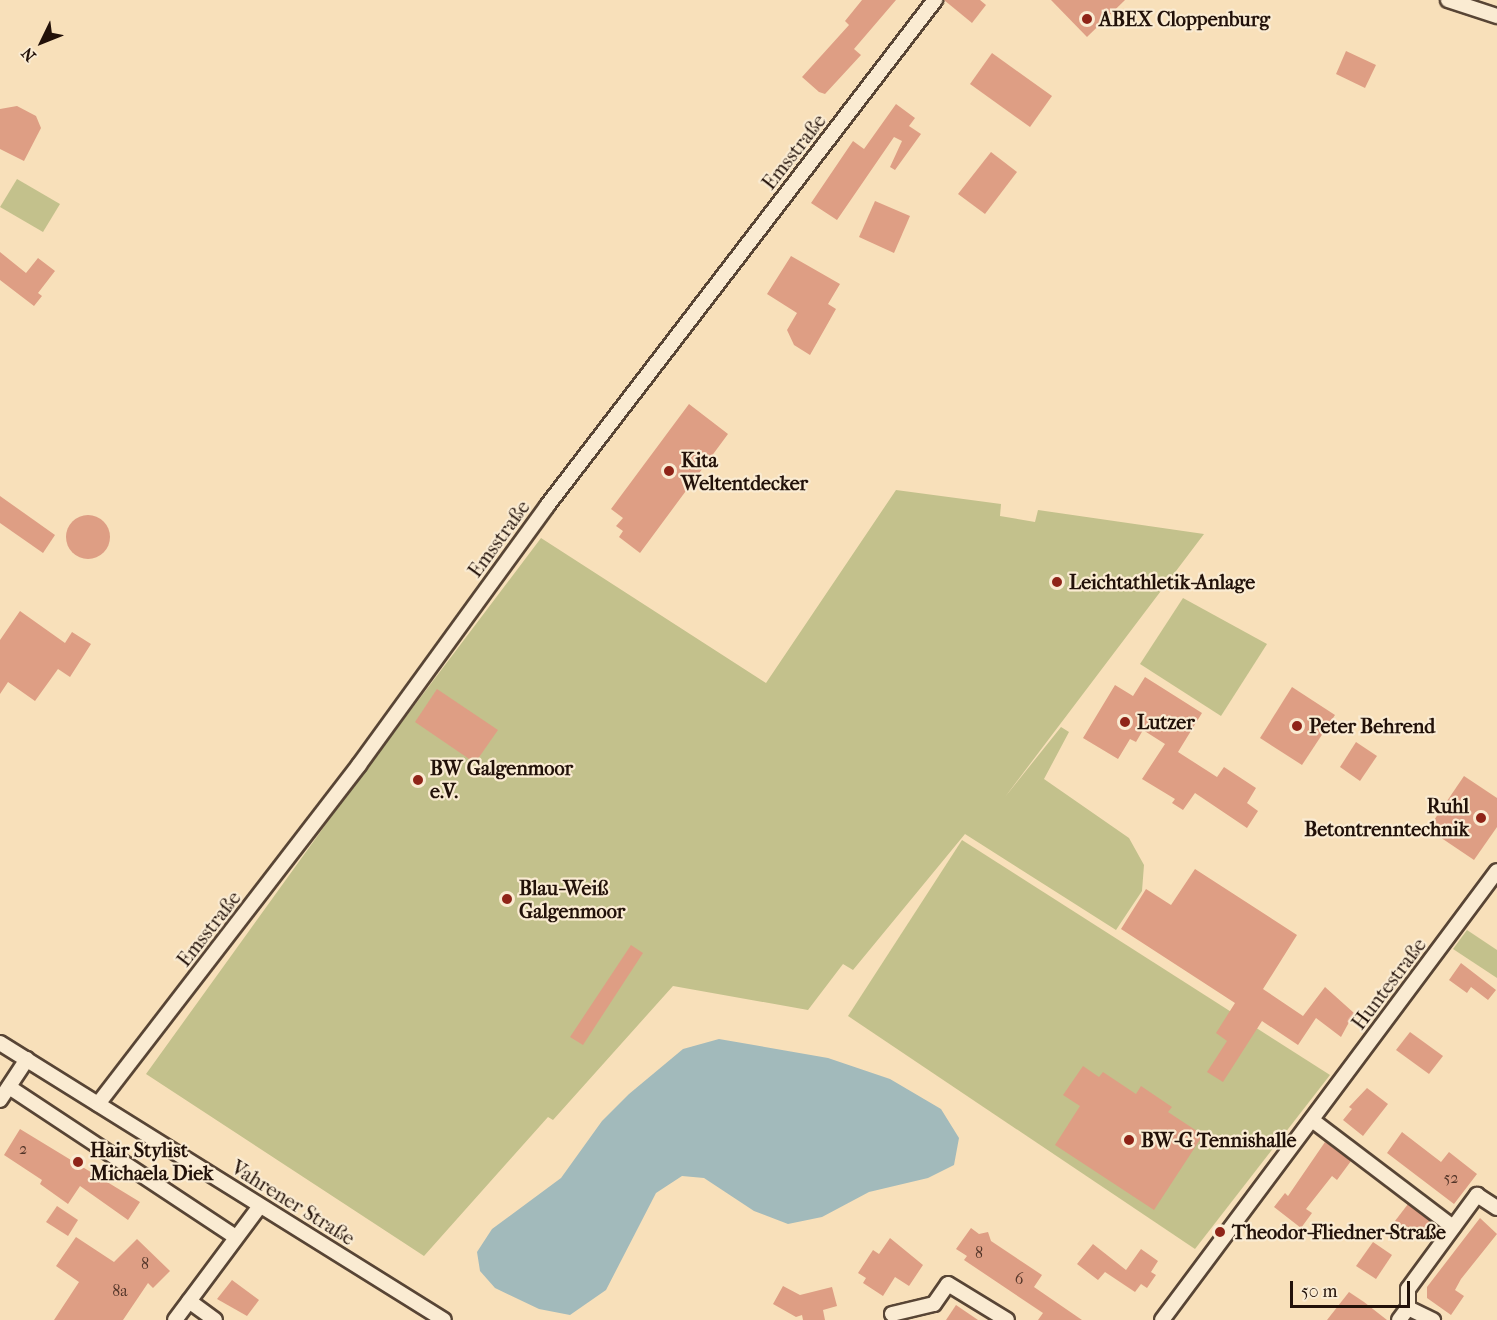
<!DOCTYPE html>
<html>
<head>
<meta charset="utf-8">
<style>
	body { margin:0 }
	#map { position:relative; width:1497px; height:1320px; overflow:hidden; background:#f8e0ba; font-family:"IM FELL French Canon",serif }
	div>[style] { position:absolute }
	.green>* { inset:0; background:#c3c18c }
	.water>* { inset:0; background:#a2babb }
	.building>* { inset:0; background:#de9e84 }
	.round { border-radius:50% }
	.roads { filter:drop-shadow(2px 0 #584535) drop-shadow(-2px 0 #584535) drop-shadow(0 2px #584535) drop-shadow(0 -2px #584535) }
	.street>* { height:14px; margin:-7px; padding:0 7px; transform-origin:7px; border-radius:7px; background:#faebd2 }
	.dots>* { width:16px; height:16px; translate:-50% -50%; box-sizing:border-box; border:3px solid #faebd2; border-radius:50% }
	span { translate:-50% -50%; white-space:nowrap; text-align:center; line-height:1.15; -webkit-text-stroke:4.5px #faebd2; paint-order:stroke }
	.number-label { font-size:16px; color:#513428 }
	.number-label span { -webkit-text-stroke-width:0 }
	.poi-label { font-size:20px; color:#221109; font-weight:700 }
	.left { translate:0 -50%; text-align:left }
	.right { translate:-100% -50%; text-align:right }
	.street-label { font-size:20px; color:#221109 }
	.north { position:absolute; left:12px; top:12px; width:60px; height:60px; -webkit-text-stroke:4px #faebd2; paint-order:stroke; rotate:227deg; font-size:16px; font-weight:700; line-height:24px; text-align:center; color:#221109 }
	.north::after { content:''; display:block; margin:auto; width:21px; height:27px; background:#221109; clip-path:polygon(50% 0,100% 100%,50% 72%,0 100%) }
	.scale { position:absolute; left:1290px; top:1281px; width:120px; height:27px; box-sizing:border-box; border:3px solid #221109; border-top:0; padding-left:8px; font-size:18px; line-height:21px; white-space:nowrap; color:#221109; -webkit-text-stroke:4px #faebd2; paint-order:stroke }
</style>
</head>
<body>
<div id="map">
	<div class="green">
		<div style="clip-path:polygon(17px 179px,60px 204px,43px 232px,0 207px)"></div>
		<div style="clip-path:polygon(896px 490px,1001px 504px,1000px 516px,1035px 522px,1038px 510px,1204px 534px,1005px 797px,1061px 727px,1069px 732px,1044px 779px,1129px 838px,1144px 865px,1142px 891px,1116px 930px,965px 834px,853px 970px,843px 964px,808px 1010px,673px 986px,553px 1120px,548px 1117px,424px 1256px,146px 1074px,352px 788px,541px 538px,766px 683px)"></div>
		<div style="clip-path:polygon(1183px 598px,1267px 644px,1221px 716px,1140px 664px)"></div>
		<div style="clip-path:polygon(962px 840px,1330px 1075px,1195px 1249px,848px 1016px)"></div>
		<div style="clip-path:polygon(1467px 930px,1497px 950px,1497px 978px,1453px 949px)"></div>
	</div>
	<div class="water">
		<div style="clip-path:polygon(719px 1039px,828px 1058px,890px 1079px,941px 1109px,959px 1138px,954px 1165px,928px 1178px,869px 1192px,822px 1217px,788px 1224px,754px 1211px,704px 1178px,682px 1176px,656px 1193px,606px 1290px,570px 1315px,539px 1309px,495px 1288px,480px 1271px,477px 1252px,492px 1229px,561px 1178px,602px 1121px,629px 1094px,683px 1049px)"></div>
	</div>
	<div class="building">
		<div style="clip-path:polygon(862px 0,896px 0,854px 49px,861px 55px,825px 94px,819px 92px,802px 77px,849px 25px,845px 21px)"></div>
		<div style="clip-path:polygon(944px 0,980px 0,986px 5px,972px 23px)"></div>
		<div style="clip-path:polygon(1051px 0,1125px 0,1087px 37px)"></div>
		<div style="clip-path:polygon(1346px 51px,1376px 65px,1365px 88px,1336px 74px)"></div>
		<div style="clip-path:polygon(992px 53px,1052px 96px,1030px 127px,970px 84px)"></div>
		<div style="clip-path:polygon(896px 104px,915px 118px,909px 126px,921px 134px,895px 170px,890px 167px,902px 141px,894px 137px,837px 220px,811px 203px,853px 141px,864px 149px)"></div>
		<div style="clip-path:polygon(17px 106px,36px 116px,41px 128px,24px 161px,0 149px,0 109px)"></div>
		<div style="clip-path:polygon(991px 152px,1017px 172px,985px 214px,958px 194px)"></div>
		<div style="clip-path:polygon(875px 201px,910px 216px,894px 253px,859px 237px)"></div>
		<div style="clip-path:polygon(0 252px,26px 273px,38px 258px,55px 271px,38px 293px,42px 296px,34px 306px,0 280px)"></div>
		<div style="clip-path:polygon(791px 256px,840px 284px,828px 304px,836px 309px,810px 355px,794px 345px,787px 330px,797px 313px,767px 294px)"></div>
		<div style="clip-path:polygon(689px 404px,728px 434px,640px 553px,619px 537px,623px 531px,616px 526px,623px 518px,611px 509px)"></div>
		<div style="clip-path:polygon(0 496px,55px 535px,43px 553px,0 523px)"></div>
		<div class="round" style="left:66px;top:515px;width:44px;height:44px"></div>
		<div style="clip-path:polygon(20px 611px,65px 643px,72px 632px,91px 644px,70px 677px,58px 669px,35px 701px,8px 682px,0 694px,0 640px)"></div>
		<div style="clip-path:polygon(1145px 677px,1202px 713px,1178px 752px,1217px 777px,1224px 767px,1256px 788px,1247px 803px,1258px 811px,1247px 828px,1195px 793px,1183px 810px,1172px 803px,1175px 799px,1142px 779px,1165px 744px,1143px 730px,1136px 742px,1130px 739px,1118px 759px,1083px 738px,1115px 685px,1133px 696px)"></div>
		<div style="clip-path:polygon(1292px 687px,1335px 715px,1302px 765px,1260px 738px)"></div>
		<div style="clip-path:polygon(437px 689px,498px 730px,475px 763px,415px 722px)"></div>
		<div style="clip-path:polygon(1356px 742px,1377px 756px,1360px 781px,1340px 767px)"></div>
		<div style="clip-path:polygon(1464px 776px,1497px 798px,1497px 827px,1474px 860px,1428px 829px)"></div>
		<div style="clip-path:polygon(1195px 869px,1297px 935px,1263px 989px,1303px 1016px,1325px 987px,1354px 1013px,1341px 1037px,1316px 1018px,1298px 1045px,1262px 1021px,1223px 1082px,1207px 1072px,1227px 1041px,1216px 1033px,1235px 1003px,1121px 929px,1146px 889px,1171px 905px)"></div>
		<div style="clip-path:polygon(631px 945px,643px 953px,583px 1045px,570px 1037px)"></div>
		<div style="clip-path:polygon(1461px 963px,1496px 990px,1488px 1000px,1471px 987px,1467px 993px,1449px 980px)"></div>
		<div style="clip-path:polygon(1410px 1032px,1443px 1056px,1429px 1074px,1396px 1050px)"></div>
		<div style="clip-path:polygon(1083px 1066px,1099px 1077px,1103px 1072px,1136px 1094px,1141px 1086px,1172px 1107px,1168px 1112px,1203px 1135px,1154px 1210px,1055px 1145px,1080px 1106px,1063px 1095px)"></div>
		<div style="clip-path:polygon(1367px 1088px,1388px 1104px,1363px 1136px,1343px 1120px,1352px 1109px,1349px 1107px)"></div>
		<div style="clip-path:polygon(20px 1129px,140px 1202px,128px 1220px,80px 1186px,68px 1204px,40px 1184px,42px 1180px,4px 1155px)"></div>
		<div style="clip-path:polygon(1402px 1132px,1441px 1162px,1449px 1152px,1477px 1174px,1454px 1204px,1387px 1153px)"></div>
		<div style="clip-path:polygon(1325px 1142px,1351px 1161px,1337px 1180px,1332px 1176px,1306px 1209px,1312px 1213px,1301px 1228px,1274px 1207px,1285px 1193px,1288px 1196px)"></div>
		<div style="clip-path:polygon(1408px 1204px,1434px 1224px,1421px 1241px,1395px 1221px)"></div>
		<div style="clip-path:polygon(57px 1206px,78px 1220px,68px 1236px,46px 1222px)"></div>
		<div style="clip-path:polygon(1480px 1218px,1497px 1234px,1461px 1279px,1455px 1290px,1464px 1296px,1451px 1315px,1427px 1298px,1427px 1287px)"></div>
		<div style="clip-path:polygon(971px 1228px,979px 1234px,988px 1232px,991px 1241px,1042px 1275px,1034px 1287px,1082px 1320px,1038px 1320px,1043px 1313px,964px 1260px,967px 1256px,956px 1249px)"></div>
		<div style="clip-path:polygon(76px 1237px,114px 1262px,137px 1239px,170px 1271px,153px 1288px,148px 1283px,123px 1320px,54px 1320px,79px 1282px,56px 1266px)"></div>
		<div style="clip-path:polygon(890px 1238px,923px 1265px,909px 1286px,895px 1277px,883px 1296px,863px 1283px,866px 1278px,858px 1273px,873px 1250px,879px 1254px)"></div>
		<div style="clip-path:polygon(1373px 1242px,1392px 1255px,1376px 1279px,1356px 1266px)"></div>
		<div style="clip-path:polygon(1093px 1244px,1126px 1270px,1141px 1249px,1158px 1261px,1151px 1272px,1156px 1275px,1147px 1288px,1141px 1284px,1135px 1292px,1105px 1272px,1098px 1280px,1077px 1264px)"></div>
		<div style="clip-path:polygon(232px 1280px,259px 1300px,247px 1316px,217px 1299px)"></div>
		<div style="clip-path:polygon(783px 1286px,800px 1295px,832px 1287px,837px 1306px,823px 1310px,825px 1320px,803px 1320px,802px 1315px,796px 1317px,773px 1304px)"></div>
		<div style="clip-path:polygon(1349px 1292px,1364px 1302px,1387px 1320px,1327px 1320px)"></div>
		<div style="clip-path:polygon(956px 1305px,978px 1320px,946px 1320px)"></div>
	</div>
	<div class="roads">
		<div class="street">
			<div style="left:1448px;top:0;width:52px;rotate:18.1deg"></div>
			<div style="left:0;top:1043px;width:523px;rotate:31.96deg"></div>
			<div style="left:9px;top:1087px;width:272px;rotate:33.5deg"></div>
			<div style="left:0;top:1100px;width:49px;rotate:-56.6deg"></div>
			<div style="left:98px;top:1104px;width:428px;rotate:-52.4deg"></div>
			<div style="left:359px;top:765px;width:320px;rotate:-54deg"></div>
			<div style="left:547px;top:506px;width:638px;rotate:-52.52deg"></div>
			<div style="left:1312px;top:1120px;width:177px;rotate:37.2deg"></div>
			<div style="left:189px;top:1301px;width:32px;rotate:36deg"></div>
			<div style="left:1408px;top:1308px;width:28px;rotate:26deg"></div>
			<div style="left:892px;top:1314px;width:43px;rotate:-13.4deg"></div>
			<div style="left:934px;top:1304px;width:24px;rotate:-55deg"></div>
			<div style="left:948px;top:1284px;width:69px;rotate:31.4deg"></div>
			<div style="left:175px;top:1320px;width:142px;rotate:-53.3deg"></div>
			<div style="left:1162px;top:1320px;width:560px;rotate:-53.27deg"></div>
			<div style="left:1399px;top:1320px;width:15px;rotate:-53deg"></div>
			<div style="left:1408px;top:1308px;width:19px;rotate:-90deg"></div>
			<div style="left:1408px;top:1289px;width:117px;rotate:-53.7deg"></div>
			<div style="left:1477px;top:1195px;width:24px;rotate:33deg"></div>
		</div>
	</div>
	<div class="dots">
		<div style="left:1087px;top:19px;background:#8f2418"></div>
		<div style="left:669px;top:471px;background:#8f2418"></div>
		<div style="left:1057px;top:582px;background:#8f2418"></div>
		<div style="left:1125px;top:722px;background:#8f2418"></div>
		<div style="left:1297px;top:726px;background:#8f2418"></div>
		<div style="left:418px;top:780px;background:#8f2418"></div>
		<div style="left:1481px;top:818px;background:#8f2418"></div>
		<div style="left:507px;top:899px;background:#8f2418"></div>
		<div style="left:1129px;top:1140px;background:#8f2418"></div>
		<div style="left:78px;top:1162px;background:#8f2418"></div>
		<div style="left:1220px;top:1232px;background:#8f2418"></div>
	</div>
	<div class="number-label">
		<span style="left:23px;top:1149px">2</span>
		<span style="left:1451px;top:1178px">52</span>
		<span style="left:979px;top:1253px">8</span>
		<span style="left:145px;top:1264px">8</span>
		<span style="left:1019px;top:1279px">6</span>
		<span style="left:120px;top:1291px">8a</span>
	</div>
	<div class="poi-label">
		<span class="left" style="left:1099px;top:19px">ABEX Cloppenburg</span>
		<span class="left" style="left:681px;top:472px">Kita<br>Weltentdecker</span>
		<span class="left" style="left:1069px;top:582px">Leichtathletik-Anlage</span>
		<span class="left" style="left:1137px;top:722px">Lutzer</span>
		<span class="left" style="left:1309px;top:726px">Peter Behrend</span>
		<span class="left" style="left:430px;top:780px">BW Galgenmoor<br>e.V.</span>
		<span class="right" style="left:1469px;top:818px">Ruhl<br>Betontrenntechnik</span>
		<span class="left" style="left:519px;top:900px">Blau-Weiß<br>Galgenmoor</span>
		<span class="left" style="left:1141px;top:1140px">BW-G Tennishalle</span>
		<span class="left" style="left:90px;top:1162px">Hair Stylist<br>Michaela Diek</span>
		<span class="left" style="left:1232px;top:1232px">Theodor-Fliedner-Straße</span>
	</div>
	<div class="street-label">
		<span style="left:794px;top:152px;rotate:-52deg">Emsstraße</span>
		<span style="left:499px;top:539px;rotate:-54deg">Emsstraße</span>
		<span style="left:209px;top:929px;rotate:-52deg">Emsstraße</span>
		<span style="left:1389px;top:984px;rotate:-53deg">Huntestraße</span>
		<span style="left:293px;top:1203px;rotate:32deg">Vahrener Straße</span>
	</div>
	<div class="north">N</div>
	<div class="scale">50 m</div>
</div>
</body>
</html>
